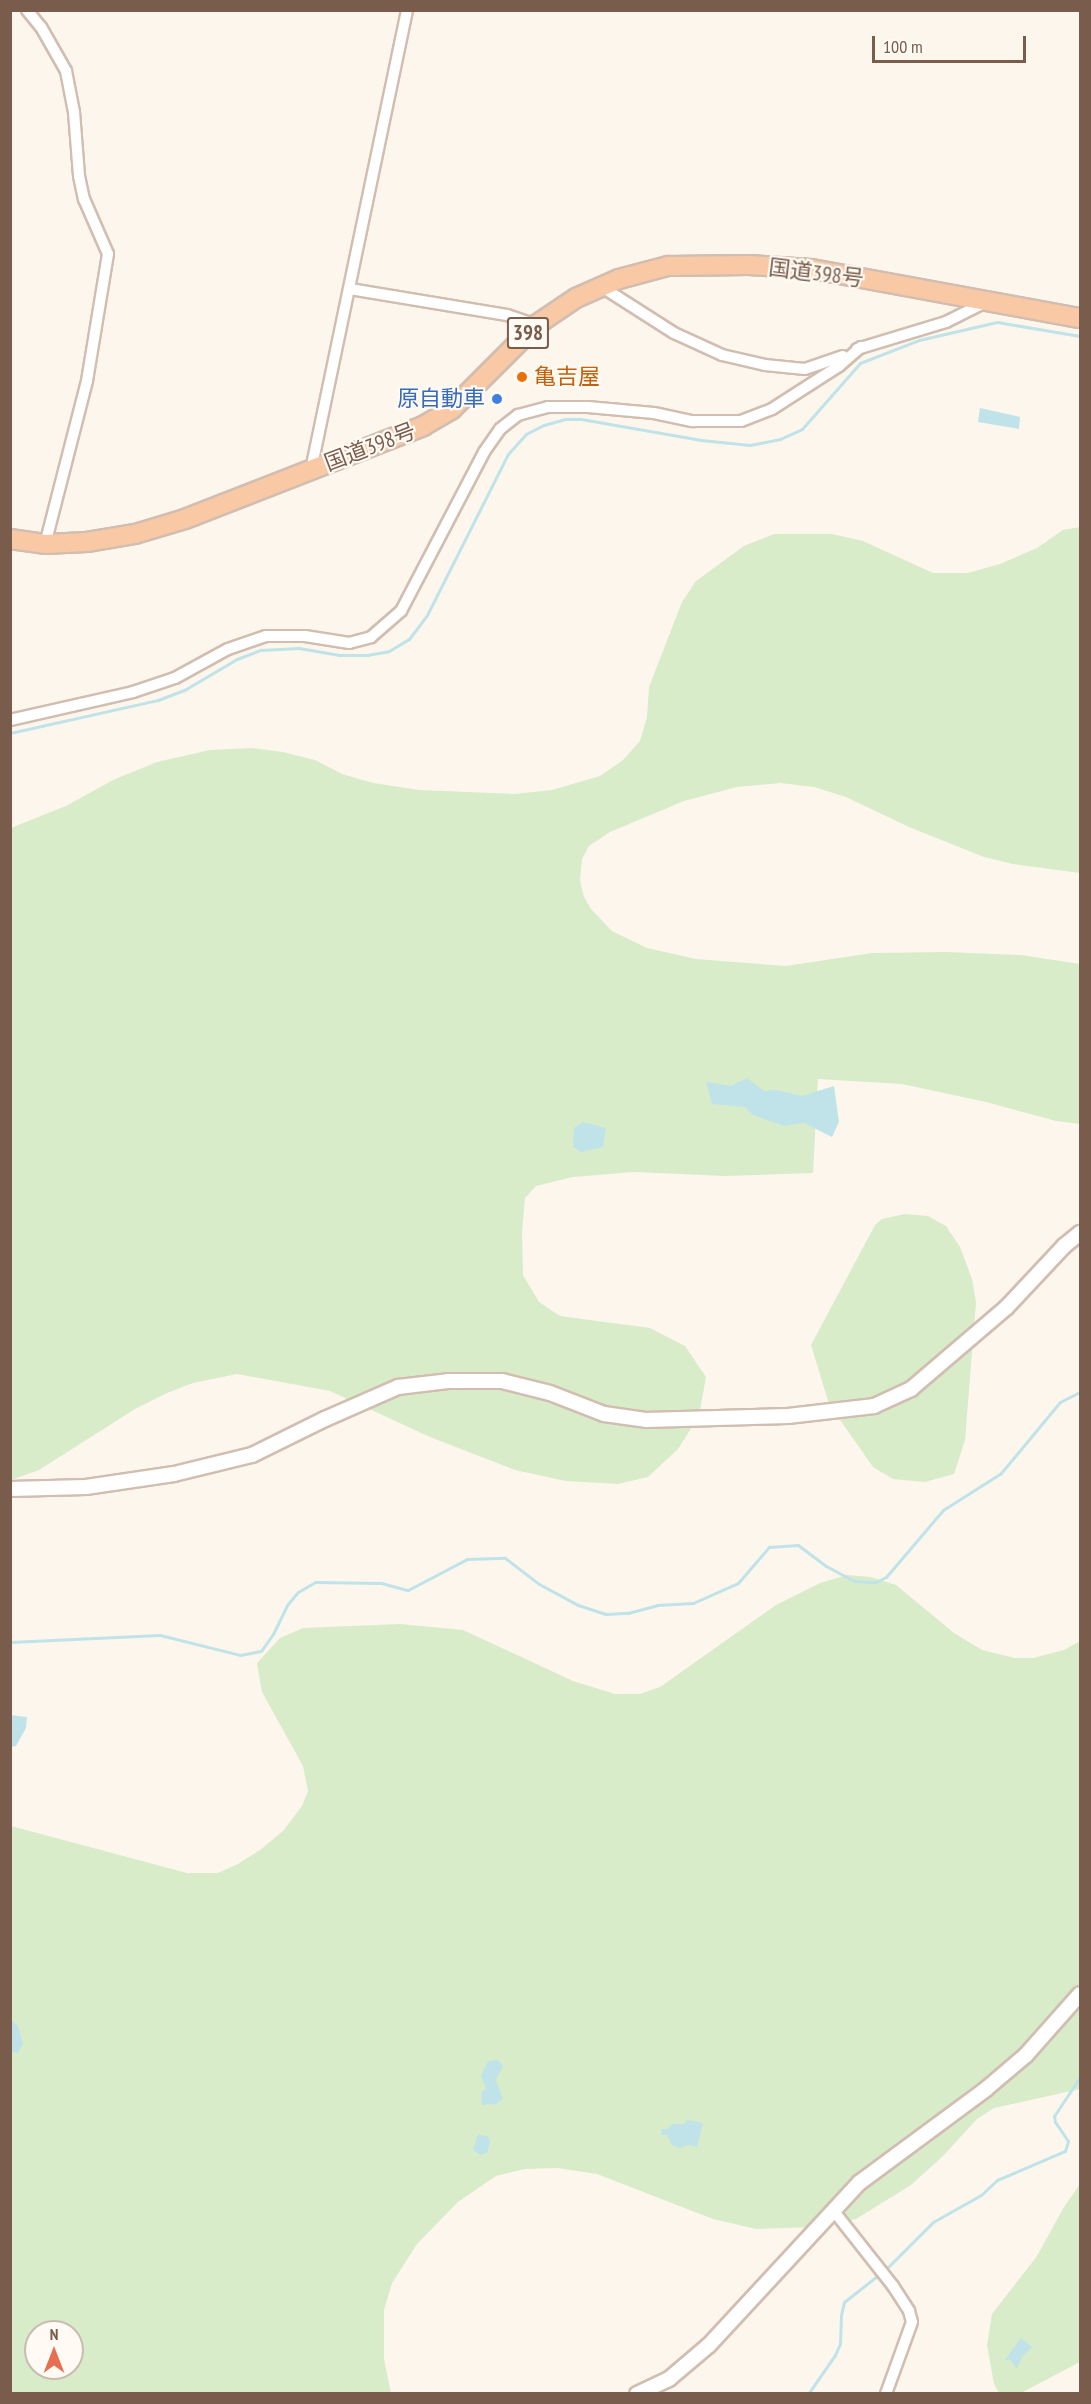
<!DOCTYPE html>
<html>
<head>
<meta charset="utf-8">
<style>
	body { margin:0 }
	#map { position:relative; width:1091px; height:2404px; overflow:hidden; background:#fdf6ec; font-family:"PT Sans Narrow","Noto Sans JP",sans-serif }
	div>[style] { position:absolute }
	.green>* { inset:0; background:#d8ecc9 }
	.water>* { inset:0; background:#bfe3e8 }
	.stream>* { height:3px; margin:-1.5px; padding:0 1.5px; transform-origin:1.5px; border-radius:1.5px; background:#bfe3e8 }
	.roads { filter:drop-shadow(2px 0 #d1beb0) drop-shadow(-2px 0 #d1beb0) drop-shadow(0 2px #d1beb0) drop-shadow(0 -2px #d1beb0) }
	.minor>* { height:10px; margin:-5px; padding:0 5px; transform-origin:5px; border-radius:5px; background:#fff }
	.tertiary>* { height:14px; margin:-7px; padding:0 7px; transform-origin:7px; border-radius:7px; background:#fff }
	.trunk>* { height:18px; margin:-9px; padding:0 9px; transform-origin:9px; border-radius:9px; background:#f9c8a4 }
	.dots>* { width:16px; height:16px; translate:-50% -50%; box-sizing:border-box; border:3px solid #fffaf3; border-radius:50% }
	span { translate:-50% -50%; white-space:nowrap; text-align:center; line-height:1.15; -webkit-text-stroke:4.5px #fffaf3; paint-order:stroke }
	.shield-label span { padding:2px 4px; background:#fffaf3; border:2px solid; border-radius:4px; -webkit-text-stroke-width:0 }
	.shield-label { font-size:21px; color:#7a5c4d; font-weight:700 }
	.street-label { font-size:22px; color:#7a5c4d }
	.food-label { font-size:22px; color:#c56008 }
	.left { translate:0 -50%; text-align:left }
	.shop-label { font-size:22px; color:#366cbe }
	.right { translate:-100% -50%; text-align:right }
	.frame { position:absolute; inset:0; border:12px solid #7a5c4d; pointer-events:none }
	.north { position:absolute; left:24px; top:2320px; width:60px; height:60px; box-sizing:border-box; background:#fffaf3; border:2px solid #cabbb1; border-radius:50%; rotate:0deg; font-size:16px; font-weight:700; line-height:24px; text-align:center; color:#7a5c4d }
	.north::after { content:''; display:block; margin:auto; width:21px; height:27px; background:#e76f51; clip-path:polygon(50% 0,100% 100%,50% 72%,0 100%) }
	.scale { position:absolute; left:872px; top:36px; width:154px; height:27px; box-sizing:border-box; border:3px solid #7a5c4d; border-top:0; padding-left:8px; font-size:18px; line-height:21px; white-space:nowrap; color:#7a5c4d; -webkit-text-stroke:4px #fffaf3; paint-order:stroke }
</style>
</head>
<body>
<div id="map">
	<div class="green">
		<div style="clip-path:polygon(1080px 527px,1080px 873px,1013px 864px,984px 857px,909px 827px,846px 797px,814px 787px,781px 783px,737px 787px,684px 801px,610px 832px,589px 846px,582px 859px,580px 881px,584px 897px,591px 909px,612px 931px,647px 948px,696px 959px,786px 966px,872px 953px,946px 952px,1021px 955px,1080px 964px,1080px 1124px,1056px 1121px,986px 1102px,902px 1084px,818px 1079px,813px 1173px,725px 1176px,634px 1172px,573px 1177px,536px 1186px,525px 1198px,522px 1232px,523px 1275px,539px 1302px,560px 1316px,650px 1328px,685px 1346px,706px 1377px,699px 1416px,678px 1449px,648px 1477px,618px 1484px,566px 1481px,515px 1470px,430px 1437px,330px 1391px,237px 1374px,193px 1383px,167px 1393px,135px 1409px,39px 1470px,11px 1480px,11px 828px,66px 806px,113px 780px,157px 762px,210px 750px,252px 748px,283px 752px,315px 760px,342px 774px,373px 783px,419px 790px,514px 794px,552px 790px,600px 776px,623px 760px,640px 741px,647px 717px,649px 687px,682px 602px,696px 581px,744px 546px,774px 534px,832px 534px,863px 541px,933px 573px,968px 573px,1000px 564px,1037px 548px,1063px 530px)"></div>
		<div style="clip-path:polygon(905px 1214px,928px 1216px,946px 1226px,960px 1247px,972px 1279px,976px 1302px,965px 1440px,954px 1474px,925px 1482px,893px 1479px,873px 1467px,829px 1404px,811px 1345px,875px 1225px,882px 1219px)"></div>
		<div style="clip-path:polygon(evenodd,847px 1575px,871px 1577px,896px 1585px,954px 1633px,982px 1650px,1015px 1658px,1033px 1658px,1064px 1650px,1080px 1641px,1080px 2089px,994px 2108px,977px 2119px,943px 2156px,911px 2185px,856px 2219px,812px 2227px,756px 2229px,713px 2219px,597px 2174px,557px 2168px,525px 2169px,496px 2176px,458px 2202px,417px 2244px,392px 2283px,384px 2310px,384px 2359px,391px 2393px,11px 2394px,11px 1826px,187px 1873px,218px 1873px,238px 1864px,260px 1850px,283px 1831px,302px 1806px,308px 1791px,303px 1766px,262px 1692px,257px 1663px,280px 1638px,303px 1628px,400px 1624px,463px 1630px,573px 1681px,615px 1694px,640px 1694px,660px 1687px,776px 1605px,820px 1583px,847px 1575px,36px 2332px,72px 2332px,72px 2368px,36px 2368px,36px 2332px)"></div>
		<div style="clip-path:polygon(1080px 2184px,1080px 2362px,1021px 2393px,999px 2393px,994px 2384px,987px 2345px,992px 2314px,1037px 2256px,1064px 2207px)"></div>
	</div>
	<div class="water">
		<div style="clip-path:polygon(980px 408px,1020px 417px,1019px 429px,978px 422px)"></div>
		<div style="clip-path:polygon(747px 1078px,764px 1091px,776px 1090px,802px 1096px,834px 1086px,839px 1122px,832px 1137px,804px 1123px,784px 1126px,753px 1115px,745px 1107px,712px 1104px,706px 1082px,731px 1086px)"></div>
		<div style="clip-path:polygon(583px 1122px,606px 1128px,603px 1147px,581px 1152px,573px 1147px,574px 1128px)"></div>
		<div style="clip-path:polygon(10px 1715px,27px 1717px,26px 1728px,16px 1746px,11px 1747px)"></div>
		<div style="clip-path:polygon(10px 2018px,18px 2026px,23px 2044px,18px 2053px,11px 2052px)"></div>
		<div style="clip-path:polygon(498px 2060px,503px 2066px,496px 2080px,503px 2099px,496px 2104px,482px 2105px,481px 2093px,486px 2088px,481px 2076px,488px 2061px)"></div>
		<div style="clip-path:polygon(688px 2120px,703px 2123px,697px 2147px,689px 2145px,679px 2148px,672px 2145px,667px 2135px,661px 2135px,662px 2129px,668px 2129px,672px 2124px,684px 2124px)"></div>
		<div style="clip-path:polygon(478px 2134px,489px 2137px,490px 2142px,487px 2153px,481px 2155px,473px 2150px)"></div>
		<div style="clip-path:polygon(1021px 2338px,1032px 2347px,1022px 2357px,1017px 2369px,1010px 2359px,1004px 2361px)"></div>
	</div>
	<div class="stream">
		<div style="left:10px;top:733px;width:152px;rotate:-12.6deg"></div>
		<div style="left:158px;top:700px;width:30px;rotate:-21deg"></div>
		<div style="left:186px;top:689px;width:59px;rotate:-30.5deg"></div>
		<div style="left:237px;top:659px;width:26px;rotate:-21deg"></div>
		<div style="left:261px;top:650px;width:38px;rotate:-3deg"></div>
		<div style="left:299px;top:648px;width:41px;rotate:9.9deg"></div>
		<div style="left:339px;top:655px;width:28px"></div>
		<div style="left:367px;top:655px;width:22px;rotate:-10deg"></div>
		<div style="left:389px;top:651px;width:23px;rotate:-31deg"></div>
		<div style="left:409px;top:639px;width:30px;rotate:-53deg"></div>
		<div style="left:427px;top:615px;width:180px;rotate:-63.3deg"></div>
		<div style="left:508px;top:454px;width:27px;rotate:-48deg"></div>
		<div style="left:526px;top:434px;width:20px;rotate:-27deg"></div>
		<div style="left:544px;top:425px;width:22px;rotate:-16deg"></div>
		<div style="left:565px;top:419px;width:16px"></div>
		<div style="left:581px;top:419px;width:122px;rotate:9.9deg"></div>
		<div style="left:701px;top:440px;width:49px;rotate:5.8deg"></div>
		<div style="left:750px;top:445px;width:31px;rotate:-11deg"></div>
		<div style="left:780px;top:439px;width:24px;rotate:-24deg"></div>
		<div style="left:802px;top:429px;width:88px;rotate:-48.7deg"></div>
		<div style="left:860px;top:363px;width:63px;rotate:-21.3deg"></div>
		<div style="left:919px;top:340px;width:80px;rotate:-13deg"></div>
		<div style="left:997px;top:322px;width:84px;rotate:9.6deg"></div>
		<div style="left:10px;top:1642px;width:150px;rotate:-2.7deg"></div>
		<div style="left:160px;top:1635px;width:82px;rotate:14deg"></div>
		<div style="left:240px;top:1655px;width:21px;rotate:-11deg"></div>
		<div style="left:261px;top:1651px;width:21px;rotate:-55deg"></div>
		<div style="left:273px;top:1634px;width:32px;rotate:-64deg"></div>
		<div style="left:287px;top:1605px;width:17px;rotate:-50deg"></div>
		<div style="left:298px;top:1592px;width:20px;rotate:-30deg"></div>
		<div style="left:315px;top:1582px;width:66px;rotate:0.9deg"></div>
		<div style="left:381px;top:1583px;width:28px;rotate:15deg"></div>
		<div style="left:408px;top:1590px;width:67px;rotate:-27.7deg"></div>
		<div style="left:467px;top:1559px;width:38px;rotate:-2deg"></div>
		<div style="left:505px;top:1558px;width:43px;rotate:37.4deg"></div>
		<div style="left:539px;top:1584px;width:44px;rotate:28.3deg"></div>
		<div style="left:578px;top:1605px;width:29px;rotate:18deg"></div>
		<div style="left:606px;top:1614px;width:22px;rotate:-3deg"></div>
		<div style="left:628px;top:1613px;width:30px;rotate:-15deg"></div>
		<div style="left:657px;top:1605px;width:36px;rotate:-3deg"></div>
		<div style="left:693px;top:1603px;width:49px;rotate:-24deg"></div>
		<div style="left:738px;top:1583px;width:48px;rotate:-49.3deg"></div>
		<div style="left:769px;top:1547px;width:29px;rotate:-4deg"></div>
		<div style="left:798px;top:1545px;width:35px;rotate:37deg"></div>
		<div style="left:826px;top:1566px;width:32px;rotate:28deg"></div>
		<div style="left:854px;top:1581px;width:22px;rotate:3deg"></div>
		<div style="left:876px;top:1582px;width:11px;rotate:-27deg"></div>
		<div style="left:886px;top:1577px;width:88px;rotate:-49.6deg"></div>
		<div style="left:943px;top:1510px;width:69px;rotate:-32.5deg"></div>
		<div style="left:1001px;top:1473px;width:92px;rotate:-50.3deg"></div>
		<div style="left:1060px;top:1402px;width:22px;rotate:-27deg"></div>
		<div style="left:808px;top:2394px;width:47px;rotate:-55.3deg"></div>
		<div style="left:835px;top:2355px;width:12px;rotate:-66deg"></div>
		<div style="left:840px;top:2344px;width:29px;rotate:-88deg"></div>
		<div style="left:841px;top:2315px;width:13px;rotate:-77deg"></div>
		<div style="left:844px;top:2302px;width:53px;rotate:-38.2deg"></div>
		<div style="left:886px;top:2269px;width:66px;rotate:-45deg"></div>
		<div style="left:933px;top:2222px;width:55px;rotate:-29.4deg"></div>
		<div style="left:981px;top:2195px;width:22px;rotate:-43deg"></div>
		<div style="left:997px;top:2180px;width:74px;rotate:-23.1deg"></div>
		<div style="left:1065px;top:2151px;width:10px;rotate:-73deg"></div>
		<div style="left:1068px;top:2141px;width:23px;rotate:-124deg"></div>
		<div style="left:1055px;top:2122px;width:6px;rotate:-99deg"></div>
		<div style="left:1054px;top:2116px;width:47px;rotate:-56.3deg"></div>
	</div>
	<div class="roads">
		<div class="minor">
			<div style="left:27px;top:10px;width:22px;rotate:51deg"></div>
			<div style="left:41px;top:27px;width:51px;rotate:60.4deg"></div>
			<div style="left:66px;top:71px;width:42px;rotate:79deg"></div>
			<div style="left:74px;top:112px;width:64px;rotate:85.5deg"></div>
			<div style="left:79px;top:176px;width:24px;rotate:78deg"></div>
			<div style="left:84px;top:199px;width:60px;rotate:66.4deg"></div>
			<div style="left:108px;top:254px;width:129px;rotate:99.4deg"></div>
			<div style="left:87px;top:381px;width:168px;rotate:104.4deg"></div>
			<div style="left:602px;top:287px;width:85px;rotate:32.6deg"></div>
			<div style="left:674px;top:333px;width:53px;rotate:24.6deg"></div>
			<div style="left:722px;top:355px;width:44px;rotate:13.1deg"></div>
			<div style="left:765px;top:365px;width:40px;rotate:5.7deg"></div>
			<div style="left:805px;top:369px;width:40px;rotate:-18.9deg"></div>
			<div style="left:350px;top:289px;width:159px;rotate:9.4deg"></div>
			<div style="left:507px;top:315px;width:31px;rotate:19deg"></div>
			<div style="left:857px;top:349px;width:93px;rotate:-16.9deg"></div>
			<div style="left:946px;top:322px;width:45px;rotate:-26.6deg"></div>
			<div style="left:311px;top:470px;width:470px;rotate:-78.2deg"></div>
			<div style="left:10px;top:720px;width:126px;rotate:-12.8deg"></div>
			<div style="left:133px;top:692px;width:44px;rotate:-18.4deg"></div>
			<div style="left:175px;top:678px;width:60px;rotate:-28.7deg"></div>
			<div style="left:228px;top:649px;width:40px;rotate:-18.9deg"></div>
			<div style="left:266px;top:636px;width:39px"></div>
			<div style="left:305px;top:636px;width:45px;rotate:9deg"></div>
			<div style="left:349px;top:643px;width:23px;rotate:-15deg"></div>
			<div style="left:371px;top:637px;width:40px;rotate:-41deg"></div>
			<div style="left:401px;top:611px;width:179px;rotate:-62.4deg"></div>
			<div style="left:484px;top:452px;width:28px;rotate:-55deg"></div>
			<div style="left:500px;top:429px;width:23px;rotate:-38deg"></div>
			<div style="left:518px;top:415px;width:31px;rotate:-15deg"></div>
			<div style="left:548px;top:407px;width:40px"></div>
			<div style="left:588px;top:407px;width:66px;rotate:5.2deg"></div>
			<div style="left:654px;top:413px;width:40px;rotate:12deg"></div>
			<div style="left:693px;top:421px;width:48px"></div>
			<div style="left:741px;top:421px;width:33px;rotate:-21deg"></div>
			<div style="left:772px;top:409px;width:80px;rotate:-32.7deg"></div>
			<div style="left:839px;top:366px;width:29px;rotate:-41deg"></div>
			<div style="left:833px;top:2210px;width:97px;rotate:51.7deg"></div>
			<div style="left:893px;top:2286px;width:30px;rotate:57deg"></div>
			<div style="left:909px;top:2311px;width:11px;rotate:75deg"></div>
			<div style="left:912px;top:2322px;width:77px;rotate:109.9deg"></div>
		</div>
		<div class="tertiary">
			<div style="left:10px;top:1489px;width:76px;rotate:-1.5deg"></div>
			<div style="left:86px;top:1487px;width:89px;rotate:-8.4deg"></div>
			<div style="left:174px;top:1474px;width:80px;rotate:-13.7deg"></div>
			<div style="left:252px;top:1455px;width:81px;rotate:-26.3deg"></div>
			<div style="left:325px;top:1419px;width:80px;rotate:-23.7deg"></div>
			<div style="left:398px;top:1387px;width:50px;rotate:-6.8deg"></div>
			<div style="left:448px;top:1381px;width:54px"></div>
			<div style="left:502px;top:1381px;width:49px;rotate:14deg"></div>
			<div style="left:550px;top:1393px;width:58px;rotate:21.3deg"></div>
			<div style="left:604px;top:1414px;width:42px;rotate:8.1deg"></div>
			<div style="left:646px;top:1420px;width:142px;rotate:-1.6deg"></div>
			<div style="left:788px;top:1416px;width:87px;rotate:-6.6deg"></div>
			<div style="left:874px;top:1406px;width:41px;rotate:-24.7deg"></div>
			<div style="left:911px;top:1389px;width:125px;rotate:-40.5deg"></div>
			<div style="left:1006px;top:1308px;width:85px;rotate:-46.9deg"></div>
			<div style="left:1064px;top:1246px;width:21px;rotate:-39deg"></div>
			<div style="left:637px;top:2394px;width:35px;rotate:-25deg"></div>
			<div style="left:669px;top:2379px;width:52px;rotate:-40.4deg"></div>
			<div style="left:709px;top:2345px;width:221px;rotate:-47.2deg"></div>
			<div style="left:859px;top:2183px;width:158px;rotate:-36.5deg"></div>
			<div style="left:986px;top:2089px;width:52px;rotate:-40.4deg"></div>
			<div style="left:1026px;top:2055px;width:81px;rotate:-48.5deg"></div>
		</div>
		<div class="trunk">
			<div style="left:10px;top:539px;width:35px;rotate:8deg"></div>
			<div style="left:45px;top:544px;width:42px;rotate:-2.7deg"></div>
			<div style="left:87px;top:542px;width:49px;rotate:-9.5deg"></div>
			<div style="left:135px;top:534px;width:52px;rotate:-16.7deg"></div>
			<div style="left:185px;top:519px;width:256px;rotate:-21.3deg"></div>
			<div style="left:423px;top:426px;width:34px;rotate:-30deg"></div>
			<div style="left:452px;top:409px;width:119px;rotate:-45deg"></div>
			<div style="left:536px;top:325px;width:48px;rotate:-34deg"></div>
			<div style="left:576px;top:298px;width:47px;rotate:-23.8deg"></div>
			<div style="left:619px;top:279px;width:51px;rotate:-14.9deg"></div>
			<div style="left:668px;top:266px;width:81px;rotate:-0.7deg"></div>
			<div style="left:749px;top:265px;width:63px;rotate:3.6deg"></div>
			<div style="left:812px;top:269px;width:272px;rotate:10.4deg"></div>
		</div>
	</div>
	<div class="dots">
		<div style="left:522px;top:377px;background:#e8710a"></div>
		<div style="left:497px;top:399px;background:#3f7fe0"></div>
	</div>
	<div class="shield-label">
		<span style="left:528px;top:333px">398</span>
	</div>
	<div class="street-label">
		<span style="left:816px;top:273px;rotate:7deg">国道398号</span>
		<span style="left:370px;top:447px;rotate:-21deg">国道398号</span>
	</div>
	<div class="food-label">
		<span class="left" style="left:534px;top:377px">亀吉屋</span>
	</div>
	<div class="shop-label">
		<span class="right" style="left:485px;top:399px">原自動車</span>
	</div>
	<div class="frame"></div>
	<div class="north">N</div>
	<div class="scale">100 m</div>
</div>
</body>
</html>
